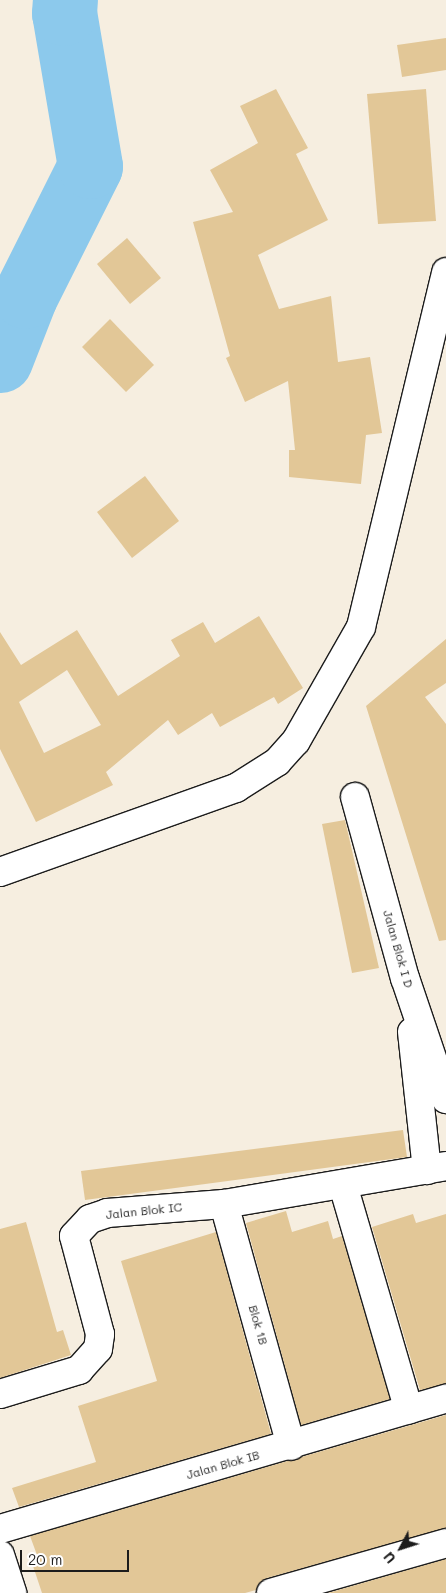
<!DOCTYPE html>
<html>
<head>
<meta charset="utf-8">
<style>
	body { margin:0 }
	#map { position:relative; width:446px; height:1593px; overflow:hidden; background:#f6eee0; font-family:Mali,sans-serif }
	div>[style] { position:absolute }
	.river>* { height:65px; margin:-32.5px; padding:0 32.5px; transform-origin:32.5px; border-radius:32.5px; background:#8cc9ec }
	.building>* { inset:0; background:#e2c797 }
	.roads { filter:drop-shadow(1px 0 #1c1c1c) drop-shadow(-1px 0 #1c1c1c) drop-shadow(0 1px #1c1c1c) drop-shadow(0 -1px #1c1c1c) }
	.minor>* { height:28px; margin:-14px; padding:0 14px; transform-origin:14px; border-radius:14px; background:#fff }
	span { translate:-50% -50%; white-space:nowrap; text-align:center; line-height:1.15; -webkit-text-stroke:4px #fff; paint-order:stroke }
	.street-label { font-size:12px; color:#1c1c1c }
	.north { position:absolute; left:376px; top:1523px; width:50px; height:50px; -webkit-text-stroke:4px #fff; paint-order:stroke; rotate:230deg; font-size:14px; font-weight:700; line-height:20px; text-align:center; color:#1c1c1c }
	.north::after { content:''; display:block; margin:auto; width:18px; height:22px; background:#1c1c1c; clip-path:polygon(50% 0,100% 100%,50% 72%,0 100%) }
	.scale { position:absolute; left:20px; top:1550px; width:109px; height:22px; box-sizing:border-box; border:2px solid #1c1c1c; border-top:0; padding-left:6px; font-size:15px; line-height:18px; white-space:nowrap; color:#1c1c1c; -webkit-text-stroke:4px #fff; paint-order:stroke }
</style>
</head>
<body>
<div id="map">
	<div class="river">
		<div style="left:0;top:360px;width:69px;rotate:-68.7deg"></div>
		<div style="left:25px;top:296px;width:145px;rotate:-63.4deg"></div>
		<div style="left:90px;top:166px;width:155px;rotate:-99.6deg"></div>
		<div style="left:64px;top:13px;width:13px;rotate:-86deg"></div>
	</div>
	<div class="building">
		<div style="clip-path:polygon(446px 38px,446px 70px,402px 77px,397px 45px)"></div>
		<div style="clip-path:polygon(276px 89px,308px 148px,296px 154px,328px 220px,258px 255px,279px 309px,331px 296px,338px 362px,370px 357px,382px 433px,366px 435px,361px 484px,289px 477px,289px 450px,295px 450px,288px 381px,245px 402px,226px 358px,230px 356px,193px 222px,233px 212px,210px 170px,258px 143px,240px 106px)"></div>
		<div style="clip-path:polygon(426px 89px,436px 221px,378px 224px,367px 94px)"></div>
		<div style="clip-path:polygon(127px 238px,161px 278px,130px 304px,97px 264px)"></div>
		<div style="clip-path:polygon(110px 319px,154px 365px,126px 392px,82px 347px)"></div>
		<div style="clip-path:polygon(145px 476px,179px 521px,132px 558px,97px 512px)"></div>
		<div style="clip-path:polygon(evenodd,259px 616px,303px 688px,278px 704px,274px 697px,220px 727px,212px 713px,178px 735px,168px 720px,106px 772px,113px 785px,36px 822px,0 749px,0 632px,21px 665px,77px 630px,118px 696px,180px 656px,171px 640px,203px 622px,215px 643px,259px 616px,67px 670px,101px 725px,44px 753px,19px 702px,67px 670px)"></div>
		<div style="clip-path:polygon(446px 639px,446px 683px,425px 697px,446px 724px,446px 940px,439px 941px,366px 706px)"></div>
		<div style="clip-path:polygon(345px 820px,379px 968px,352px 973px,322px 824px)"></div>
		<div style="clip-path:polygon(403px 1130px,407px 1157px,85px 1200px,81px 1171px)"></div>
		<div style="clip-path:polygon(286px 1211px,292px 1232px,328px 1221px,333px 1239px,342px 1236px,390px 1399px,301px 1425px,246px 1223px)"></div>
		<div style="clip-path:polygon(413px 1214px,416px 1223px,446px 1214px,446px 1384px,420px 1390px,372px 1227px)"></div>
		<div style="clip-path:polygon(26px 1222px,57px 1332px,63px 1330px,71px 1355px,0 1378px,0 1229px)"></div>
		<div style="clip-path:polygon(216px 1232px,271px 1434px,19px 1507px,12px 1488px,96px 1462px,78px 1406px,157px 1381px,121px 1261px)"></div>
		<div style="clip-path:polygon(446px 1415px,446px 1528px,267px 1578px,256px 1590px,245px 1593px,42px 1593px,30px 1557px,37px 1555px,30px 1536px)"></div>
		<div style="clip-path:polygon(446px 1559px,446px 1593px,328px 1593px)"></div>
	</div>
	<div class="roads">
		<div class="minor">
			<div style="left:355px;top:797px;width:188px;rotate:74.6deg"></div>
			<div style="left:405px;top:978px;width:128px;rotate:71.3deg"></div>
			<div style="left:0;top:872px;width:251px;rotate:-19.6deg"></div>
			<div style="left:236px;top:788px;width:49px;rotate:-32.4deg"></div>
			<div style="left:277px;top:762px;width:28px;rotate:-48deg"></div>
			<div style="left:296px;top:741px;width:131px;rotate:-60.3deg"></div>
			<div style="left:361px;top:627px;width:365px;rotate:-76.5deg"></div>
			<div style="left:412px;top:1032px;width:139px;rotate:83.8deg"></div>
			<div style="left:343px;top:1185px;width:234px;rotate:73.7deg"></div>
			<div style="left:224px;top:1204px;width:251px;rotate:74.5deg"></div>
			<div style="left:0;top:1394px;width:83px;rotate:-16.9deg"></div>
			<div style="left:79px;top:1370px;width:28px;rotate:-48deg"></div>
			<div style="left:98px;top:1349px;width:15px;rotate:-82deg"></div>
			<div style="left:100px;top:1334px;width:101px;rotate:-104.9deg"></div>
			<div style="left:74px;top:1236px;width:23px;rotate:-47deg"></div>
			<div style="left:90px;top:1219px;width:18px;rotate:-19deg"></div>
			<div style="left:107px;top:1213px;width:117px;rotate:-4.4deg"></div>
			<div style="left:224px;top:1204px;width:225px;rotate:-9.7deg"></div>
			<div style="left:0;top:1529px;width:465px;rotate:-16.3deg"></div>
			<div style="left:0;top:1555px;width:40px;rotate:72deg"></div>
			<div style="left:271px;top:1593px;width:182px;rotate:-15.9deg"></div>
		</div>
	</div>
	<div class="street-label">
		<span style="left:398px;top:949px;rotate:74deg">Jalan Blok I D</span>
		<span style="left:144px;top:1211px;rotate:-6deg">Jalan Blok IC</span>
		<span style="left:258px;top:1325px;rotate:74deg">Blok 1B</span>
		<span style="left:223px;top:1465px;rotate:-16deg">Jalan Blok IB</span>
	</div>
	<div class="north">U</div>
	<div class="scale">20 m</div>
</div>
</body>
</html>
